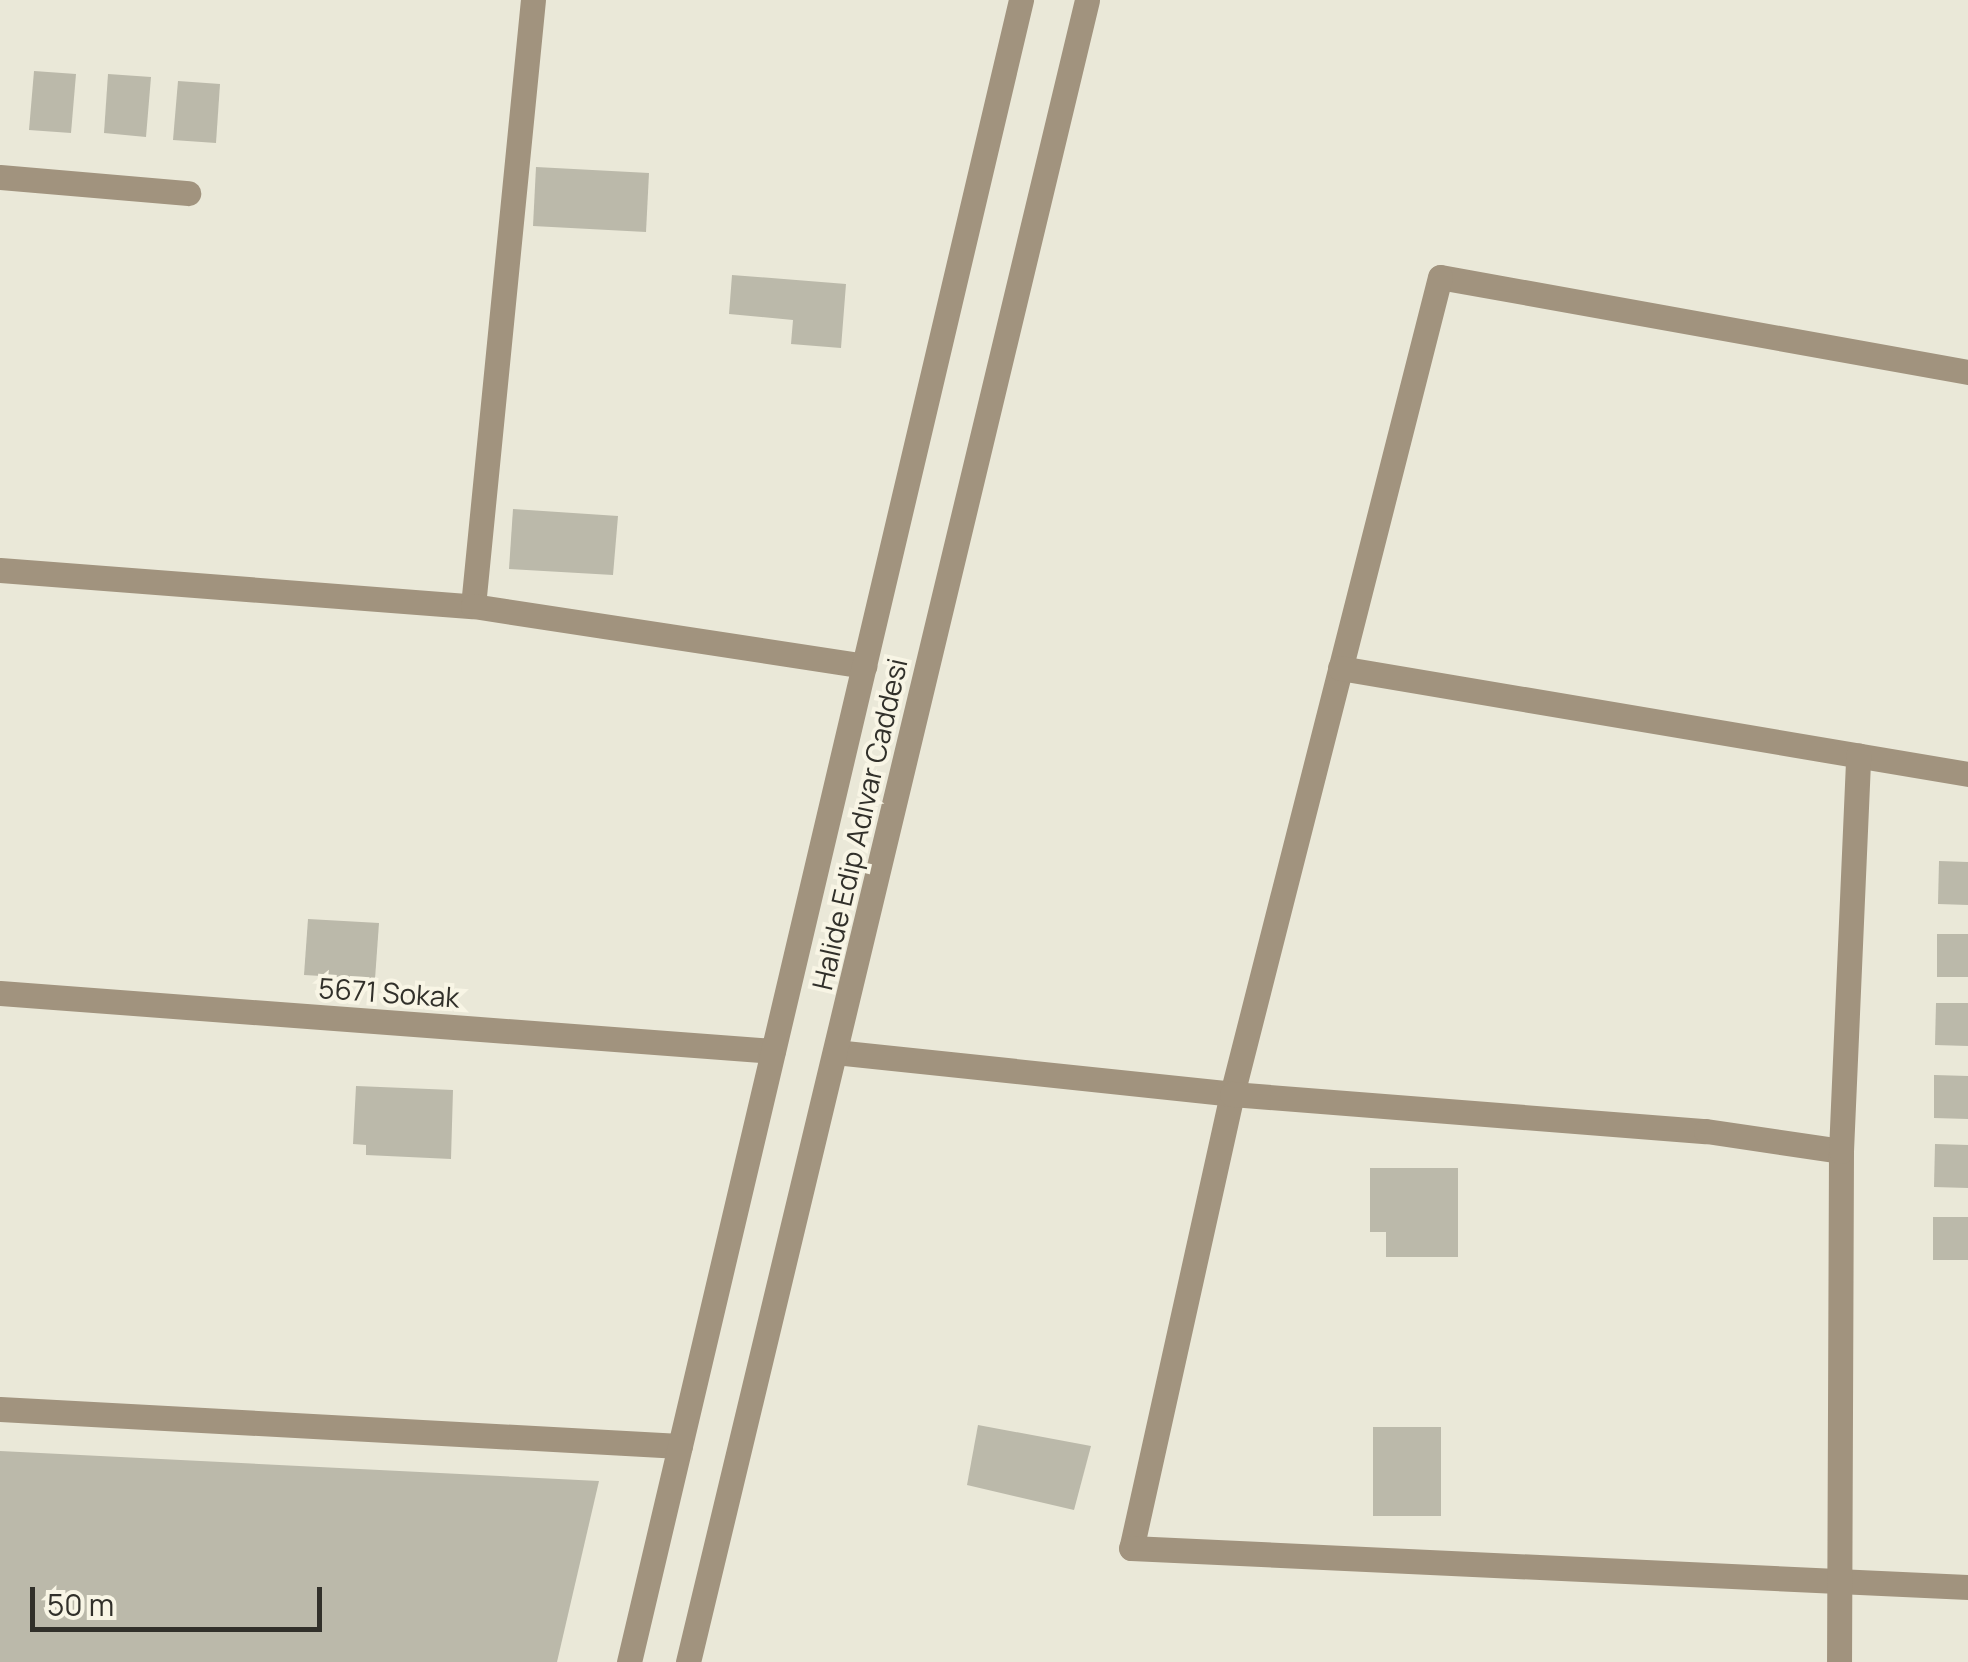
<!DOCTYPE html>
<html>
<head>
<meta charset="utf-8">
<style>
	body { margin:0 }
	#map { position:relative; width:1968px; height:1662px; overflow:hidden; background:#eae8d8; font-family:Manrope,sans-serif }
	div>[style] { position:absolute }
	.building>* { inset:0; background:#bbb9aa }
	.minor>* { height:25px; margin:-12.5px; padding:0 12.5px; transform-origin:12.5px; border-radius:12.5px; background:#a1937e }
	span { translate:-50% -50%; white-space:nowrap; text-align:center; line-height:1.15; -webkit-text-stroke:8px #f8f5e5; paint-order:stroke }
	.street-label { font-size:28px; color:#31302a }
	.scale { position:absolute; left:30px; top:1587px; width:292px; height:45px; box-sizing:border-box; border:5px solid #31302a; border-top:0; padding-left:12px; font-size:30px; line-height:35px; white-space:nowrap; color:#31302a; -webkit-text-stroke:8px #f8f5e5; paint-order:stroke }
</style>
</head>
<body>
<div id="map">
	<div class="building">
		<div style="clip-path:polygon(34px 71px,76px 74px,71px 133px,29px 130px)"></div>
		<div style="clip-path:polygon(108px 74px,151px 77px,146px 137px,104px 133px)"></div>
		<div style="clip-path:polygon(178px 81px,220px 84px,216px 143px,173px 140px)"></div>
		<div style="clip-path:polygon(536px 167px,649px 173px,646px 232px,533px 226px)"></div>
		<div style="clip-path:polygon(732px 275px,846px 284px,841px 348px,791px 344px,793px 320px,729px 314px)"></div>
		<div style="clip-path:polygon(513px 509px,618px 516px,613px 575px,509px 569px)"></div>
		<div style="clip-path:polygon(1939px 861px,1968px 862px,1968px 905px,1938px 904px)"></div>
		<div style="clip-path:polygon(308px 919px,379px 923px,375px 979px,304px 975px)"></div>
		<div style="clip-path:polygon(1937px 934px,1968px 934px,1968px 977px,1937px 977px)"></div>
		<div style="clip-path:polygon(1936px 1003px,1968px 1003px,1968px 1046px,1935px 1045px)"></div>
		<div style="clip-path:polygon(1934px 1075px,1968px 1076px,1968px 1119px,1934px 1118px)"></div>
		<div style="clip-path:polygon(356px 1086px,453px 1090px,451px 1159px,366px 1155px,366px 1145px,353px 1144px)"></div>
		<div style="clip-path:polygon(1935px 1144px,1968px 1145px,1968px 1188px,1934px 1187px)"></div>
		<div style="clip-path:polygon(1370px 1168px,1458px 1168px,1458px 1257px,1386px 1257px,1386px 1232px,1370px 1232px)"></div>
		<div style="clip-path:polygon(1933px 1217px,1968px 1217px,1968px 1260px,1933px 1260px)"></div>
		<div style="clip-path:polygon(978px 1425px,1091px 1446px,1074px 1510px,967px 1485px)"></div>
		<div style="clip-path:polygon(1373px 1427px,1441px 1427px,1441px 1516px,1373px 1516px)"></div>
		<div style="clip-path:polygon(0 1451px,599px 1481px,557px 1662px,0 1662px)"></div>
	</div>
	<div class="minor">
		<div style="left:0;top:177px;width:189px;rotate:4.9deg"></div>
		<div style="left:1968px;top:372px;width:536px;rotate:-169.8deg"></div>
		<div style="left:1440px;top:277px;width:843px;rotate:104.28deg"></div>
		<div style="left:1232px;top:1094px;width:465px;rotate:102.5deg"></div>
		<div style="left:1131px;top:1548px;width:838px;rotate:2.67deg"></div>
		<div style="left:0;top:570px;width:474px;rotate:4.4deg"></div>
		<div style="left:473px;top:606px;width:609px;rotate:-84.35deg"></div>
		<div style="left:473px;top:606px;width:396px;rotate:8.7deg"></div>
		<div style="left:1340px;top:668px;width:637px;rotate:9.58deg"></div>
		<div style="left:0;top:993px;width:775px;rotate:4.29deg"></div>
		<div style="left:835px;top:1052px;width:399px;rotate:6deg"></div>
		<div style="left:1232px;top:1094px;width:475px;rotate:4.5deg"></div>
		<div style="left:1706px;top:1131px;width:136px;rotate:8.4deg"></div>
		<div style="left:1841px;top:1151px;width:511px;rotate:90.22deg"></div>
		<div style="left:1841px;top:1151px;width:396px;rotate:-87.5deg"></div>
		<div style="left:0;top:1409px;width:681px;rotate:3.11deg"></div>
		<div style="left:629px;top:1662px;width:1708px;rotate:-76.73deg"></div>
		<div style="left:688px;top:1662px;width:1709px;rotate:-76.5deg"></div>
	</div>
	<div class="street-label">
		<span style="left:859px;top:824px;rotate:-77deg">Halide Edip Adıvar Caddesi</span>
		<span style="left:389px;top:992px;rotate:4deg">5671 Sokak</span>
	</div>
	<div class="scale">50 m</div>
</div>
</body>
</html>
